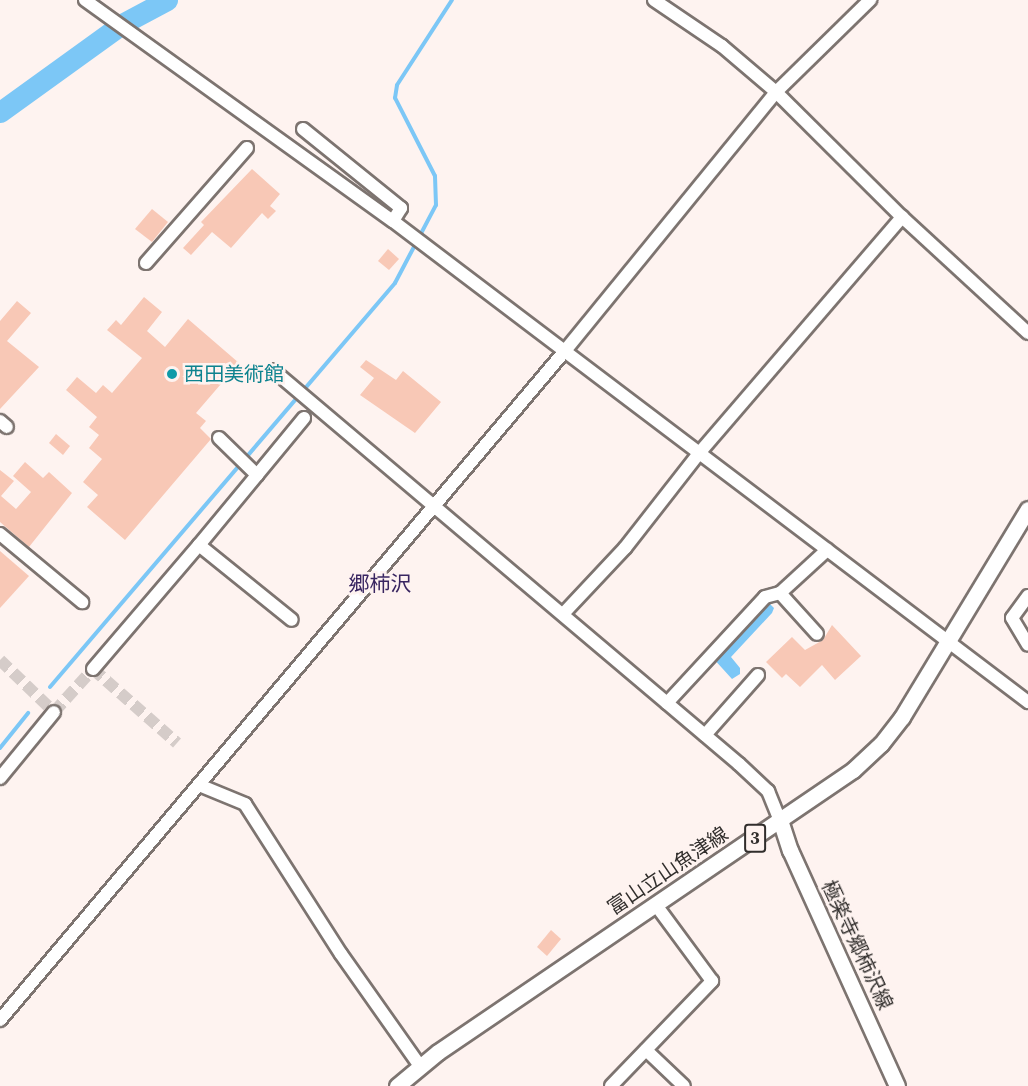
<!DOCTYPE html>
<html>
<head>
<meta charset="utf-8">
<style>
	body { margin:0 }
	#map { position:relative; width:1028px; height:1086px; overflow:hidden; background:#fef3f0; font-family:"Source Serif 4","Noto Sans JP",serif }
	div>[style] { position:absolute }
	.water>* { inset:0; background:#7cc7f6 }
	.stream>* { height:4px; margin:-2px; padding:0 2px; transform-origin:2px; border-radius:2px; background:#7cc7f6 }
	.river>* { height:21px; margin:-10.5px; padding:0 10.5px; transform-origin:10.5px; border-radius:10.5px; background:#7cc7f6 }
	.building>* { inset:0; background:#f8c8b6 }
	.minor-tunnel>* { height:12px; margin-top:-6px; transform-origin:0; background:repeating-linear-gradient(90deg,#d5ccc9 0 12px,transparent 0 18px) }
	.roads { filter:drop-shadow(2px 0 #7d7470) drop-shadow(-2px 0 #7d7470) drop-shadow(0 2px #7d7470) drop-shadow(0 -2px #7d7470) }
	.minor>* { height:12px; margin:-6px; padding:0 6px; transform-origin:6px; border-radius:6px; background:#fff }
	.major>* { height:15px; margin:-7.5px; padding:0 7.5px; transform-origin:7.5px; border-radius:7.5px; background:#fff }
	.dots>* { width:16px; height:16px; translate:-50% -50%; box-sizing:border-box; border:3px solid #fef3f0; border-radius:50% }
	span { translate:-50% -50%; white-space:nowrap; text-align:center; line-height:1.15; -webkit-text-stroke:5px #fef3f0; paint-order:stroke }
	.shield-label span { padding:2px 4px; background:#fef3f0; border:2px solid; border-radius:4px; -webkit-text-stroke-width:0 }
	.shield-label { font-size:18px; color:#312e2c; font-weight:700 }
	.culture-label { font-size:20px; color:#0d838f }
	.left { translate:0 -50%; text-align:left }
	.street-label { font-size:20px; color:#312e2c }
	.neighbourhood-label { font-size:21px; color:#392661 }
</style>
</head>
<body>
<div id="map">
	<div class="water">
		<div style="clip-path:polygon(767px 601px,774px 608px,772px 613px,731px 657px,740px 668px,740px 674px,732px 679px,712px 657px)"></div>
	</div>
	<div class="stream">
		<div style="left:50px;top:687px;width:531px;rotate:-49.5deg"></div>
		<div style="left:395px;top:283px;width:88px;rotate:-62.3deg"></div>
		<div style="left:436px;top:205px;width:29px;rotate:-92deg"></div>
		<div style="left:435px;top:176px;width:88px;rotate:-117.1deg"></div>
		<div style="left:395px;top:98px;width:13px;rotate:-81deg"></div>
		<div style="left:397px;top:85px;width:101px;rotate:-57.1deg"></div>
		<div style="left:0;top:748px;width:45px;rotate:-51.3deg"></div>
	</div>
	<div class="river">
		<div style="left:0;top:112px;width:150px;rotate:-35.8deg"></div>
		<div style="left:122px;top:24px;width:51px;rotate:-28.1deg"></div>
	</div>
	<div class="building">
		<div style="clip-path:polygon(252px 169px,280px 194px,270px 206px,276px 211px,268px 219px,262px 213px,231px 248px,212px 232px,191px 255px,183px 248px,204px 225px,201px 222px)"></div>
		<div style="clip-path:polygon(152px 209px,168px 222px,152px 242px,135px 229px)"></div>
		<div style="clip-path:polygon(388px 249px,399px 259px,389px 270px,378px 261px)"></div>
		<div style="clip-path:polygon(144px 297px,162px 312px,147px 331px,165px 347px,188px 319px,239px 363px,196px 413px,206px 421px,200px 428px,211px 439px,125px 540px,87px 507px,98px 495px,83px 482px,102px 459px,89px 448px,99px 435px,89px 427px,97px 417px,66px 390px,77px 377px,96px 393px,103px 385px,112px 393px,142px 358px,107px 330px,116px 320px,121px 325px)"></div>
		<div style="clip-path:polygon(17px 301px,31px 313px,7px 341px,39px 367px,0 409px,0 321px)"></div>
		<div style="clip-path:polygon(366px 360px,396px 380px,403px 371px,441px 402px,415px 433px,360px 395px,374px 378px,360px 367px)"></div>
		<div style="clip-path:polygon(56px 434px,70px 446px,63px 455px,49px 443px)"></div>
		<div style="clip-path:polygon(25px 462px,43px 478px,49px 472px,72px 493px,29px 547px,0 522px,0 470px,14px 481px,1px 496px,16px 509px,31px 492px,13px 476px)"></div>
		<div style="clip-path:polygon(0 551px,29px 576px,0 608px)"></div>
		<div style="clip-path:polygon(832px 625px,861px 656px,835px 680px,822px 665px,800px 687px,786px 674px,782px 678px,766px 662px,792px 637px,805px 650px,823px 640px)"></div>
		<div style="clip-path:polygon(551px 930px,561px 939px,547px 956px,537px 947px)"></div>
	</div>
	<div class="minor-tunnel">
		<div style="left:0;top:660px;width:75px;rotate:43.9deg"></div>
		<div style="left:54px;top:712px;width:58px;rotate:-47.8deg"></div>
		<div style="left:93px;top:669px;width:112px;rotate:41.4deg"></div>
	</div>
	<div class="roads">
		<div class="minor">
			<div style="left:85px;top:0;width:379px;rotate:35.7deg"></div>
			<div style="left:393px;top:221px;width:797px;rotate:37.14deg"></div>
			<div style="left:654px;top:0;width:82px;rotate:34.1deg"></div>
			<div style="left:722px;top:46px;width:71px;rotate:40.4deg"></div>
			<div style="left:776px;top:92px;width:177px;rotate:44.8deg"></div>
			<div style="left:902px;top:217px;width:171px;rotate:42.6deg"></div>
			<div style="left:303px;top:129px;width:126px;rotate:38.9deg"></div>
			<div style="left:401px;top:208px;width:15px;rotate:122deg"></div>
			<div style="left:146px;top:263px;width:153px;rotate:-48.7deg"></div>
			<div style="left:273px;top:370px;width:610px;rotate:40.21deg"></div>
			<div style="left:739px;top:764px;width:40px;rotate:43deg"></div>
			<div style="left:768px;top:791px;width:31px;rotate:68deg"></div>
			<div style="left:0;top:421px;width:9px;rotate:41deg"></div>
			<div style="left:219px;top:438px;width:53px;rotate:44.2deg"></div>
			<div style="left:257px;top:475px;width:74px;rotate:-50.5deg"></div>
			<div style="left:257px;top:475px;width:91px;rotate:129.6deg"></div>
			<div style="left:199px;top:545px;width:119px;rotate:38.9deg"></div>
			<div style="left:0;top:534px;width:107px;rotate:39.7deg"></div>
			<div style="left:780px;top:593px;width:55px;rotate:47.9deg"></div>
			<div style="left:1028px;top:596px;width:27px;rotate:126deg"></div>
			<div style="left:1012px;top:618px;width:31px;rotate:59deg"></div>
			<div style="left:563px;top:614px;width:91px;rotate:-46.8deg"></div>
			<div style="left:625px;top:548px;width:122px;rotate:-52deg"></div>
			<div style="left:700px;top:452px;width:310px;rotate:-49.3deg"></div>
			<div style="left:93px;top:669px;width:163px;rotate:-49.5deg"></div>
			<div style="left:667px;top:703px;width:144px;rotate:-47.2deg"></div>
			<div style="left:765px;top:597px;width:16px;rotate:-15deg"></div>
			<div style="left:780px;top:593px;width:64px;rotate:-42.5deg"></div>
			<div style="left:705px;top:735px;width:80px;rotate:-48.5deg"></div>
			<div style="left:0;top:778px;width:85px;rotate:-50.7deg"></div>
			<div style="left:199px;top:785px;width:50px;rotate:22.4deg"></div>
			<div style="left:245px;top:804px;width:178px;rotate:57.4deg"></div>
			<div style="left:341px;top:954px;width:137px;rotate:54.8deg"></div>
			<div style="left:0;top:1020px;width:874px;rotate:-49.83deg"></div>
			<div style="left:564px;top:352px;width:335px;rotate:-50.8deg"></div>
			<div style="left:776px;top:92px;width:132px;rotate:-44.4deg"></div>
			<div style="left:646px;top:1050px;width:52px;rotate:43.5deg"></div>
			<div style="left:611px;top:1086px;width:146px;rotate:-46.1deg"></div>
			<div style="left:712px;top:981px;width:94px;rotate:-126.4deg"></div>
		</div>
		<div class="major">
			<div style="left:780px;top:820px;width:32px;rotate:72deg"></div>
			<div style="left:790px;top:850px;width:259px;rotate:65.6deg"></div>
			<div style="left:397px;top:1086px;width:53px;rotate:-39.7deg"></div>
			<div style="left:438px;top:1052px;width:502px;rotate:-34.2deg"></div>
			<div style="left:853px;top:770px;width:38px;rotate:-43deg"></div>
			<div style="left:881px;top:744px;width:34px;rotate:-52deg"></div>
			<div style="left:902px;top:717px;width:243px;rotate:-58.8deg"></div>
		</div>
	</div>
	<div class="dots">
		<div style="left:172px;top:374px;background:#0f9aa8"></div>
	</div>
	<div class="shield-label">
		<span style="left:755px;top:838px">3</span>
	</div>
	<div class="culture-label">
		<span class="left" style="left:184px;top:374px">西田美術館</span>
	</div>
	<div class="street-label">
		<span style="left:668px;top:871px;rotate:-34deg">富山立山魚津線</span>
		<span style="left:857px;top:945px;rotate:65deg">極楽寺郷柿沢線</span>
	</div>
	<div class="neighbourhood-label">
		<span style="left:380px;top:584px">郷柿沢</span>
	</div>
</div>
</body>
</html>
